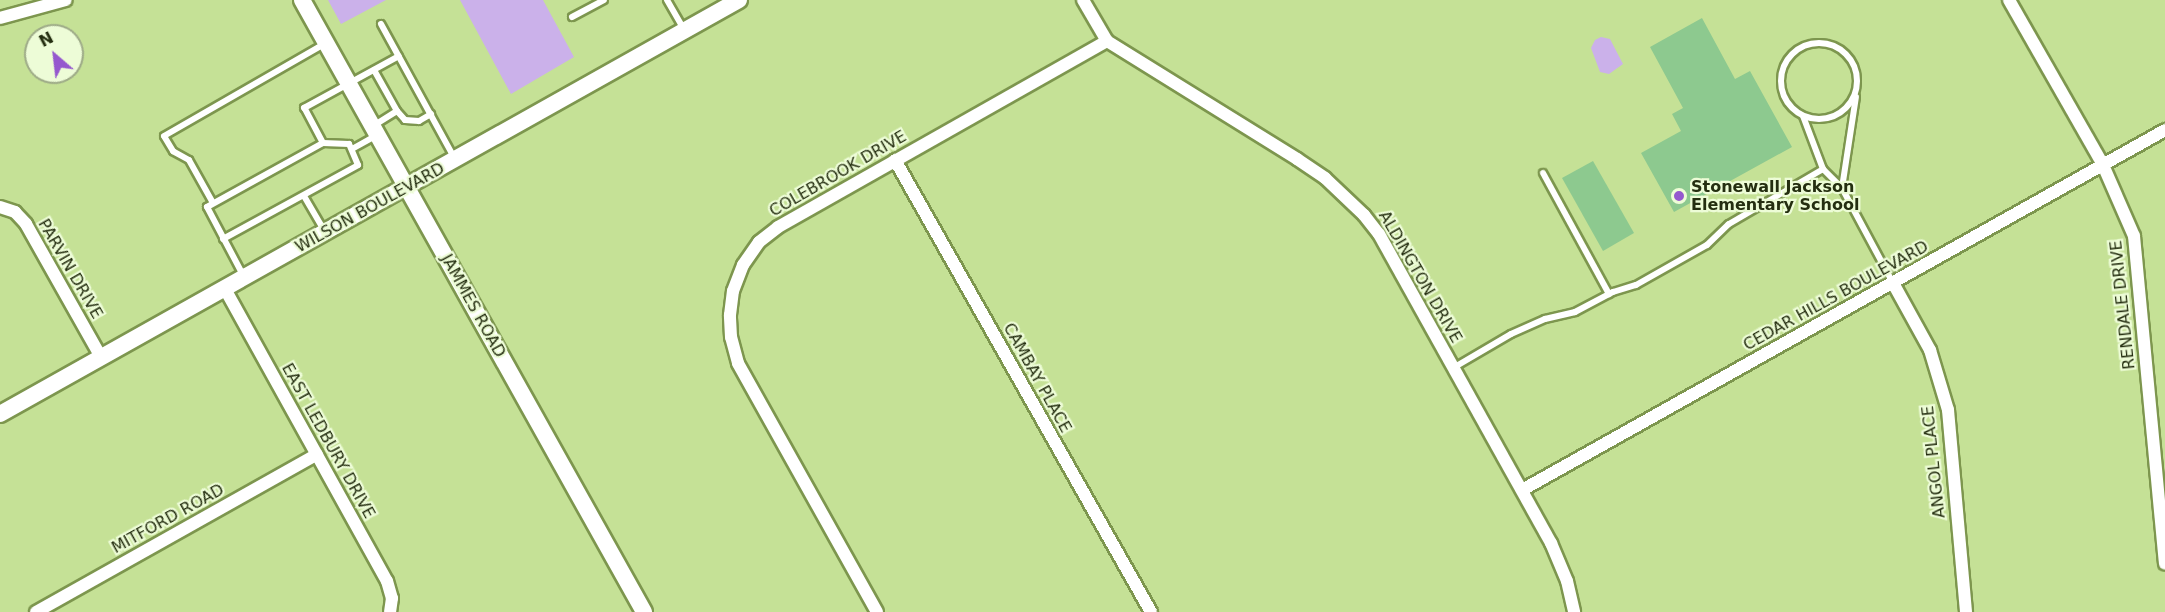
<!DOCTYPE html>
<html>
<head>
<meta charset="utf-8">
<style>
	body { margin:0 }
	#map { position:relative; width:2165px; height:612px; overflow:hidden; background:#c5e196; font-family:"DejaVu Sans",sans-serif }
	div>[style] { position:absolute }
	.green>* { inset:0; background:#cbb1ea }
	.building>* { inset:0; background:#8dc98f }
	.roads { filter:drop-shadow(2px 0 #7d964e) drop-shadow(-2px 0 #7d964e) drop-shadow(0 2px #7d964e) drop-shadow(0 -2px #7d964e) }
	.lane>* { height:6px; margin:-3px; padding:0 3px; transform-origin:3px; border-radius:3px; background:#fff }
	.lane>.ring { margin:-3px; padding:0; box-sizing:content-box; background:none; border:6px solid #fff; border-radius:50% }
	.street>* { height:12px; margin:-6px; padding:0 6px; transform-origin:6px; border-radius:6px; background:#fff }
	.secondary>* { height:16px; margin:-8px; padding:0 8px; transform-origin:8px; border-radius:8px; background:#fff }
	.dots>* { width:16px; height:16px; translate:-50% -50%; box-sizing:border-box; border:3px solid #edfcd7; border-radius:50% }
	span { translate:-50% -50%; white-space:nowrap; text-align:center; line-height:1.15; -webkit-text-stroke:4.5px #edfcd7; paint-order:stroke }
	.street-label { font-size:16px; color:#242e10 }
	.poi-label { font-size:16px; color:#242e10; font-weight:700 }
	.left { translate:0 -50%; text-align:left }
	.north { position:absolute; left:24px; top:24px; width:60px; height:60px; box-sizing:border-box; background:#edfcd7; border:2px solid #9daa87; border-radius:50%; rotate:332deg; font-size:16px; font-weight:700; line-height:24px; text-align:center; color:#242e10 }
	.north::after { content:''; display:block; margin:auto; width:21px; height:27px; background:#9558ce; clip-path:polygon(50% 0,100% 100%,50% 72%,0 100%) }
</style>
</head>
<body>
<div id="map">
	<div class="green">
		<div style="clip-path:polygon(328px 0,386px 0,341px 24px)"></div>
		<div style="clip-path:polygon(460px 0,543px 0,574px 57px,511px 94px)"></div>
		<div style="clip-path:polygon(1601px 37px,1610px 39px,1623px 64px,1609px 74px,1600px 72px,1591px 48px,1595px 40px)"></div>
	</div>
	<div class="building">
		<div style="clip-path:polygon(1702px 18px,1735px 79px,1750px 71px,1792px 147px,1674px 212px,1641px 153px,1681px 131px,1672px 114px,1683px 108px,1650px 47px)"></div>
		<div style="clip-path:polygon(1593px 161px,1634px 233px,1603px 251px,1562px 178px)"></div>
	</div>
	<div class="roads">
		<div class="lane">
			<div style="left:667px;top:0;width:34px;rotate:60deg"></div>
			<div style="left:572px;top:17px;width:36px;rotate:-28deg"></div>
			<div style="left:381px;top:24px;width:154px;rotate:61.3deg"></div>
			<div class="ring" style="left:1781px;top:43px;width:70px;height:70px"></div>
			<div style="left:397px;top:111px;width:12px;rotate:48deg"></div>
			<div style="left:405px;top:120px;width:14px;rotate:4deg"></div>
			<div style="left:419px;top:121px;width:14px;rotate:-30deg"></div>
			<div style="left:1803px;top:116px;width:57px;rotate:69.3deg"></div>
			<div style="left:1823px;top:169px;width:27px;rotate:45deg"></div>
			<div style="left:1842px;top:188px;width:108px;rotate:61.8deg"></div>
			<div style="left:373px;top:126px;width:28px;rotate:-32deg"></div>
			<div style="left:397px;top:111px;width:47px;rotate:-119.3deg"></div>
			<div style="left:352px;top:149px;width:29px;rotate:-29deg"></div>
			<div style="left:1543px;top:173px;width:138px;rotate:61.4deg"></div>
			<div style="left:1842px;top:188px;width:92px;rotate:-81.3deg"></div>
			<div style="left:304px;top:196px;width:42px;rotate:59.7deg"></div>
			<div style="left:213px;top:203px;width:49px;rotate:-119.2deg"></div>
			<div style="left:189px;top:160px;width:18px;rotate:-151deg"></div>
			<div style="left:173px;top:151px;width:17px;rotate:-121deg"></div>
			<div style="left:164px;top:136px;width:185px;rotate:-29.9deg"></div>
			<div style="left:223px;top:239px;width:154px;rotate:-28.7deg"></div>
			<div style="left:358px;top:165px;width:23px;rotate:-113deg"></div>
			<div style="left:349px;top:144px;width:26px;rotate:-178deg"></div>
			<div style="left:243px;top:275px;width:77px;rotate:-117.9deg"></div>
			<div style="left:207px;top:207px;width:132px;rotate:-28.9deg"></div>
			<div style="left:323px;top:143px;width:40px;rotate:-118deg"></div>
			<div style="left:304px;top:108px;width:108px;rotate:-28.7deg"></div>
			<div style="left:1453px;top:368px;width:67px;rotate:-30.4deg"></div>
			<div style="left:1511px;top:334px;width:37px;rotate:-24deg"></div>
			<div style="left:1545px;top:319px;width:31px;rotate:-13deg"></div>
			<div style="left:1575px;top:312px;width:43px;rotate:-27.8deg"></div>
			<div style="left:1613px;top:292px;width:24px;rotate:-17deg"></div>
			<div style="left:1636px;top:285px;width:81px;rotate:-29.4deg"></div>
			<div style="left:1707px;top:245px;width:30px;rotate:-44deg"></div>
			<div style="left:1729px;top:224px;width:109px;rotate:-30.3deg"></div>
		</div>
		<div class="street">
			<div style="left:1083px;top:0;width:48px;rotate:59.7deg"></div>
			<div style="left:1107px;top:41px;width:224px;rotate:31.8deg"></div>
			<div style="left:1297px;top:159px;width:34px;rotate:34deg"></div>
			<div style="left:1325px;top:178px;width:54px;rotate:43.5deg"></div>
			<div style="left:1364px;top:215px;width:24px;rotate:52deg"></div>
			<div style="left:1379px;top:234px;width:354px;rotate:60.9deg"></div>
			<div style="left:1551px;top:543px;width:41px;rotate:67.2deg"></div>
			<div style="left:1567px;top:581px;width:32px;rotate:77deg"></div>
			<div style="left:2009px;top:0;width:190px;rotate:60.3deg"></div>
			<div style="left:2103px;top:165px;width:77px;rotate:66.4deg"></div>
			<div style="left:2134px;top:236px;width:329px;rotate:84.6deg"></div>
			<div style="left:0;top:18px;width:68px;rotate:-15.3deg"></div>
			<div style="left:895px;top:160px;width:519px;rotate:60.47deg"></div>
			<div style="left:0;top:207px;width:16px;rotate:18deg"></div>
			<div style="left:15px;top:212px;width:16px;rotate:47deg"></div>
			<div style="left:26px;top:224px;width:153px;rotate:60.6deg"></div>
			<div style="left:1893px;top:283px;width:77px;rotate:61.1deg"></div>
			<div style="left:1930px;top:350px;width:63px;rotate:73.3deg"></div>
			<div style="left:1948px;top:410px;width:203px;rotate:84.9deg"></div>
			<div style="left:225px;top:289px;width:334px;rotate:61deg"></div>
			<div style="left:387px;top:581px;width:18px;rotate:74deg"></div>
			<div style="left:392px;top:598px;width:14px;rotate:98deg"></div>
			<div style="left:1522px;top:490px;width:737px;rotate:-29.24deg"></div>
			<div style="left:36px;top:612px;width:322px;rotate:-29.3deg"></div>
			<div style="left:877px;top:612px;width:285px;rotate:-119.2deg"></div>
			<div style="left:738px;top:363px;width:27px;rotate:-105deg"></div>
			<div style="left:731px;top:337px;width:22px;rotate:-93deg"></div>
			<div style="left:730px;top:315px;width:24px;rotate:-83deg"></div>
			<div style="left:733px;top:291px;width:28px;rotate:-69deg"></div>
			<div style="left:743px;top:265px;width:28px;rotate:-55deg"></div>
			<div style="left:759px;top:242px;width:24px;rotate:-38deg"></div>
			<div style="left:778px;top:227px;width:378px;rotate:-29.5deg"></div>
		</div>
		<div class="secondary">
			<div style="left:302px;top:0;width:701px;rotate:60.8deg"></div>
			<div style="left:0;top:414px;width:847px;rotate:-29.26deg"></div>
		</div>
	</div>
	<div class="dots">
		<div style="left:1679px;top:196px;background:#9558ce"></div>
	</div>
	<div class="street-label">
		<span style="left:838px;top:174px;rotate:-30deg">COLEBROOK DRIVE</span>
		<span style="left:370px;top:208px;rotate:-29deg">WILSON BOULEVARD</span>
		<span style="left:70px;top:269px;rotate:60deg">PARVIN DRIVE</span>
		<span style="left:1420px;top:277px;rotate:60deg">ALDINGTON DRIVE</span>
		<span style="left:1836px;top:296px;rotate:-29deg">CEDAR HILLS BOULEVARD</span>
		<span style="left:2123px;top:305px;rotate:-96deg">RENDALE DRIVE</span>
		<span style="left:473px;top:306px;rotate:61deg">JAMMES ROAD</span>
		<span style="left:1037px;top:378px;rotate:61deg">CAMBAY PLACE</span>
		<span style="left:328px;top:441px;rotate:61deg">EAST LEDBURY DRIVE</span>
		<span style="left:1934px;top:462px;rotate:-96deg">ANGOL PLACE</span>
		<span style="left:168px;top:519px;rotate:-29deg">MITFORD ROAD</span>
	</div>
	<div class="poi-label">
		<span class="left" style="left:1691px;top:196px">Stonewall Jackson<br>Elementary School</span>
	</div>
	<div class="north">N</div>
</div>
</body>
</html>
